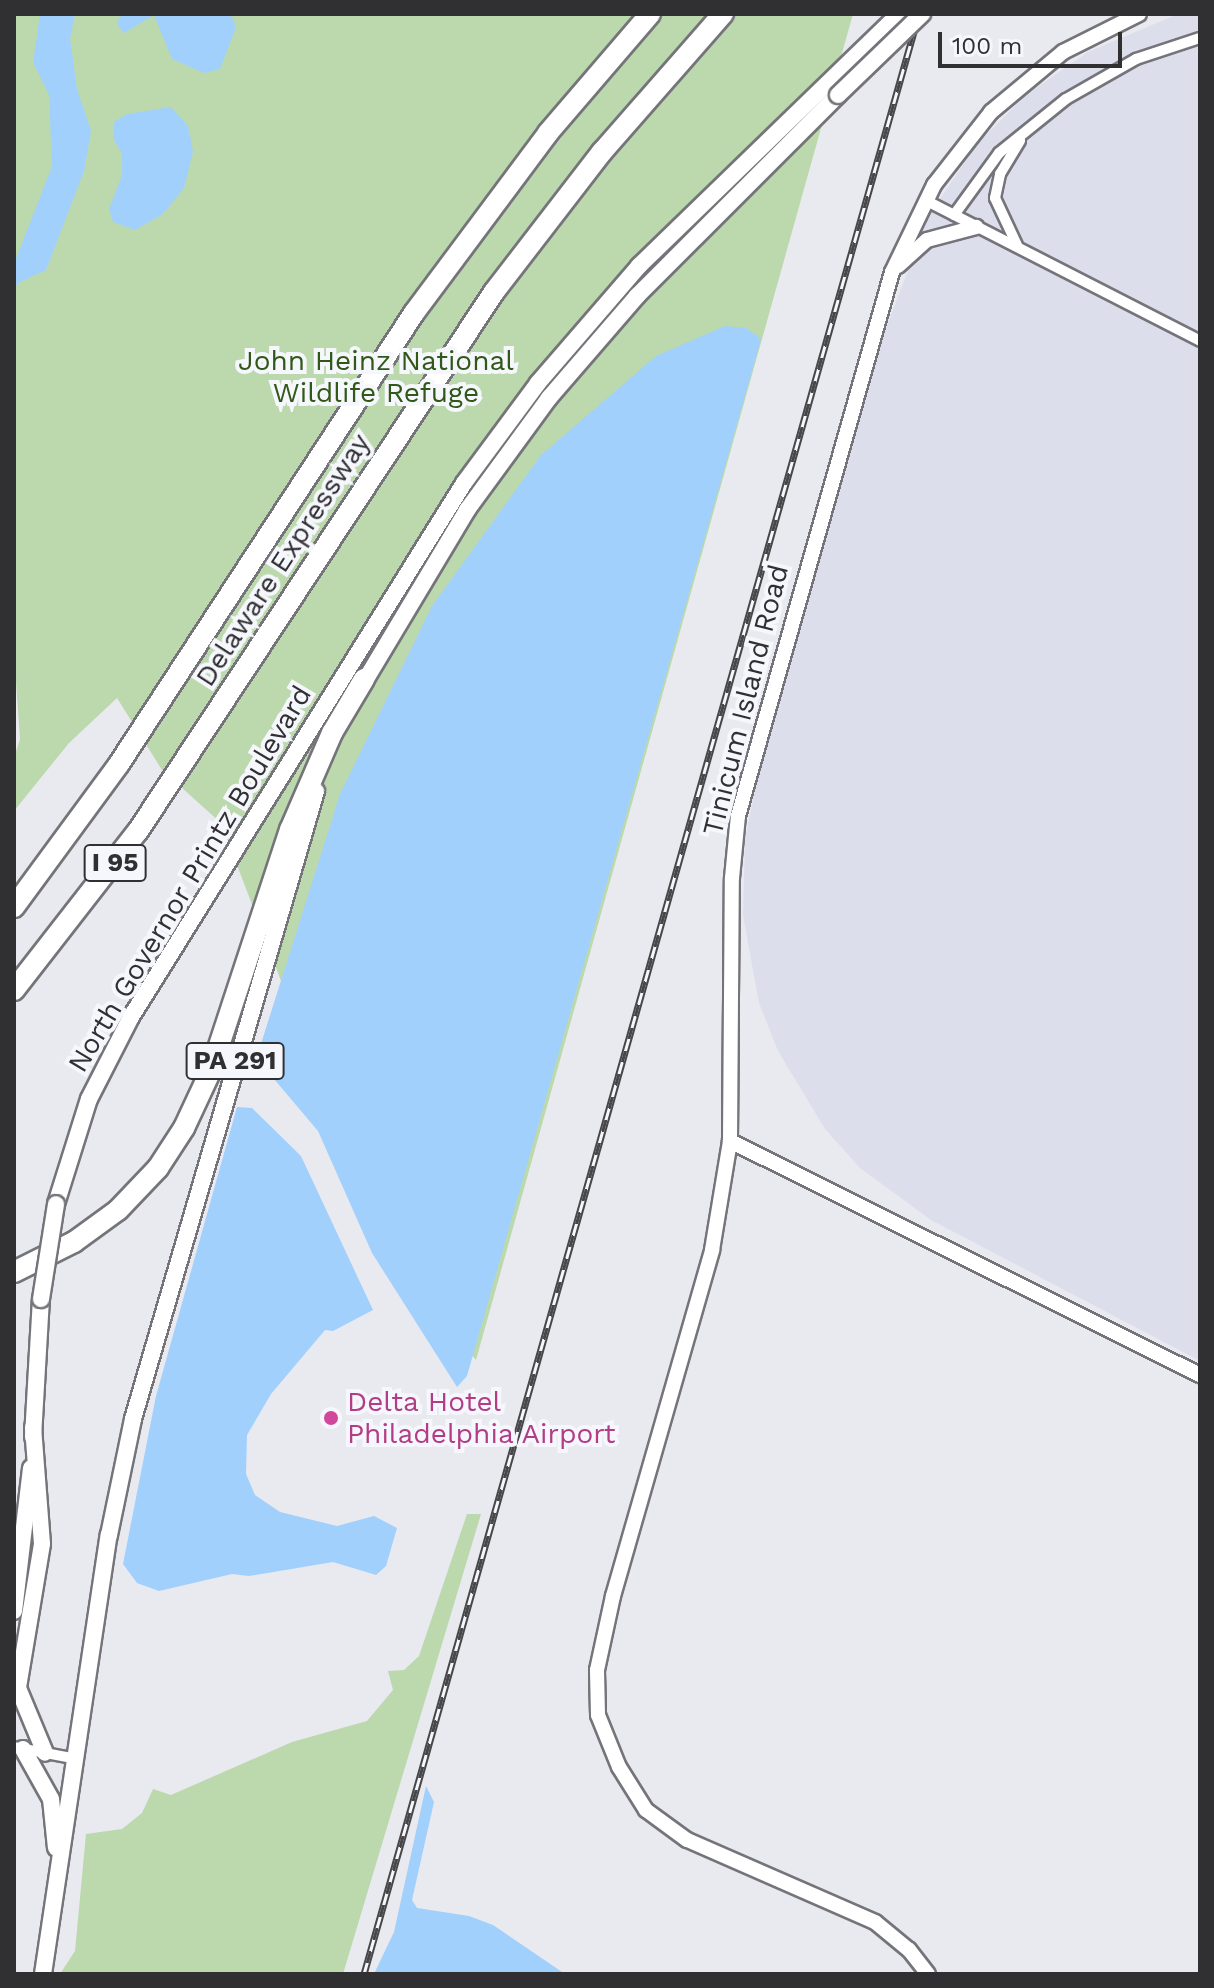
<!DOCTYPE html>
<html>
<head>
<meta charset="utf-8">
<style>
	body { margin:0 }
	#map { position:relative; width:1214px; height:1988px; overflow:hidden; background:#e9e9f0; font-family:"Work Sans",sans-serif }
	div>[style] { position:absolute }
	.built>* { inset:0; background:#dddeec }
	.green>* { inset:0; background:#bbd9ad }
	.water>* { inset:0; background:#a1d0fc }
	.roads { filter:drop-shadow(2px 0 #74747a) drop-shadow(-2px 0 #74747a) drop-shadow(0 2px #74747a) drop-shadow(0 -2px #74747a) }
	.minor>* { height:10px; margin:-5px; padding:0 5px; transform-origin:5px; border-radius:5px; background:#fff }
	.tertiary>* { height:14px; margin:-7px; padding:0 7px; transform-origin:7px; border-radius:7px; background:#fff }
	.primary>* { height:16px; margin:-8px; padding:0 8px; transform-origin:8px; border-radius:8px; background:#fff }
	.motorway>* { height:20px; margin:-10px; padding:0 10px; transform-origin:10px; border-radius:10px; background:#fff }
	.rail>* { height:7px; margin-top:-3.5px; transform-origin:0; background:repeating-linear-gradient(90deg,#f6f7fd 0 12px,#47474a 0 24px); box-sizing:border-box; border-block:2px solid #47474a }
	.bridges { filter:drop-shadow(2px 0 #74747a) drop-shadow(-2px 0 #74747a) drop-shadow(0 2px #74747a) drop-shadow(0 -2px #74747a) }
	.primary-bridge>* { height:16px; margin:-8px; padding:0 8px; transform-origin:8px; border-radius:8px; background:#fff }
	.dots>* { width:22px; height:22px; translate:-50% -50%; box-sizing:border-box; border:4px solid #f6f7fd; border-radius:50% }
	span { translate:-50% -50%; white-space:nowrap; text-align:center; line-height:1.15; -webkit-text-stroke:8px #f6f7fd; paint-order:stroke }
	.shield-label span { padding:2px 6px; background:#f6f7fd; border:2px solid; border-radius:6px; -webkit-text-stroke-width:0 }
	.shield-label { font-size:26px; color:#303033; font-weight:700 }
	.park-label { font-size:28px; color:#305817 }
	.street-label { font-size:28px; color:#303033 }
	.hotel-label { font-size:28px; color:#b23c85 }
	.left { translate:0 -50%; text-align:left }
	.frame { position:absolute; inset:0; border:16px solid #303033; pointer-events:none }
	.scale { position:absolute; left:938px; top:32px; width:184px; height:36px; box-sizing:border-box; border:4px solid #303033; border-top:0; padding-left:10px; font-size:24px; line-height:28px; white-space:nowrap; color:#303033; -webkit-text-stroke:6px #f6f7fd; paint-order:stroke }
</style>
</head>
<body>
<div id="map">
	<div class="built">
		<div style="clip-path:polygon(1178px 14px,1200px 14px,1200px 1361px,931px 1220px,860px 1168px,825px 1129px,778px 1051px,759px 1003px,743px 915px,745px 840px,756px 784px,882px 339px,929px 215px,977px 144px,1026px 95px,1088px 52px)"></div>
	</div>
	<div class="green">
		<div style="clip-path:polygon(14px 14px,853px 14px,476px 1360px,452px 1333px,286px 994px,221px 823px,162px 770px,117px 698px,69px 743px,14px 811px,14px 758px,20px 739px,14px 653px)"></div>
		<div style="clip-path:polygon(467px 1514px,481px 1514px,343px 1974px,60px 1974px,75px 1951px,86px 1834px,122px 1829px,142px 1813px,153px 1789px,171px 1795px,292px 1742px,367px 1721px,393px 1690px,388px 1671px,404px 1670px,419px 1656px)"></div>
	</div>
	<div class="water">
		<div style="clip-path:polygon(40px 14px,75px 14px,70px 39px,77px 89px,91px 131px,84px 171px,46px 270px,18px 283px,14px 290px,14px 264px,52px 166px,49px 95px,33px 62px)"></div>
		<div style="clip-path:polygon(121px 14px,231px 14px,236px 27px,220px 69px,204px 73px,172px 59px,154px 15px,124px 33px,117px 24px)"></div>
		<div style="clip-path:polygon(171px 107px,188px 126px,193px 151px,184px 188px,163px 214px,135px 230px,113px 222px,109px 209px,122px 175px,122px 154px,113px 138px,114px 122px,127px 114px)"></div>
		<div style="clip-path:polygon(725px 326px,746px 328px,761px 339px,467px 1376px,457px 1387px,372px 1253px,318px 1131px,263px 1066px,260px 1047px,340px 794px,432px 606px,541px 455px,656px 356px)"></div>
		<div style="clip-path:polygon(237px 1107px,252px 1108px,301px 1156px,373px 1310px,333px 1331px,325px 1330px,271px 1394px,247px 1435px,246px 1474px,255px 1495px,280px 1512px,337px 1526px,374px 1516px,397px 1528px,386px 1566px,376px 1575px,333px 1562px,249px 1576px,232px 1574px,159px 1591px,137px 1583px,123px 1564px,156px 1396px)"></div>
		<div style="clip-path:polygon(426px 1786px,434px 1802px,412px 1900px,417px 1908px,469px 1916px,493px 1925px,565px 1974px,374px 1974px,394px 1932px)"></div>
	</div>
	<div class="roads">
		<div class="minor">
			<div style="left:925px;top:200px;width:309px;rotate:27.1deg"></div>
			<div style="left:954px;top:215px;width:77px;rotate:-54deg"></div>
			<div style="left:999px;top:153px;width:86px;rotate:-38.9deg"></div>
			<div style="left:1066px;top:99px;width:81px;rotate:-29.7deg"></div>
			<div style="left:1136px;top:59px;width:67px;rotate:-18.2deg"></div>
			<div style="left:1017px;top:245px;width:52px;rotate:-115.1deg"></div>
			<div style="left:995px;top:198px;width:25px;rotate:-78deg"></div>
			<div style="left:1000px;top:174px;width:39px;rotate:-59deg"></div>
			<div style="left:14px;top:1747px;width:64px;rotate:10.8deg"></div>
		</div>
		<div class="tertiary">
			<div style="left:898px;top:266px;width:39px;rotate:-42deg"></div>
			<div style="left:927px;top:240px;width:51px;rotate:-14.9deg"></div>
			<div style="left:730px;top:1141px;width:525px;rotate:26.47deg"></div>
			<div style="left:928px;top:1974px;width:31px;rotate:-128deg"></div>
			<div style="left:909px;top:1950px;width:44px;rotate:-140.5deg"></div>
			<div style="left:875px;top:1922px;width:205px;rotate:-156.4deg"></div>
			<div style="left:687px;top:1840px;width:51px;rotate:-143.8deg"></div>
			<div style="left:646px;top:1810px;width:51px;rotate:-122.1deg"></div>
			<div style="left:619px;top:1767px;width:56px;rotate:-112deg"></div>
			<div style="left:598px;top:1715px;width:45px;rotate:-91.3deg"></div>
			<div style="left:597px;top:1670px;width:76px;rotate:-77.8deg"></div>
			<div style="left:613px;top:1596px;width:360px;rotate:-74deg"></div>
			<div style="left:712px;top:1250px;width:110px;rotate:-80.6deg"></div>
			<div style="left:730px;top:1141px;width:263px;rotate:-89.6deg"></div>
			<div style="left:732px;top:878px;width:62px;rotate:-84.5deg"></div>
			<div style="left:738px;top:816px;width:565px;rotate:-74.19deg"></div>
			<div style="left:892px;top:272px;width:97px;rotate:-64.2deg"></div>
			<div style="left:934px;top:185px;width:93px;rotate:-52deg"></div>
			<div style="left:991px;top:112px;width:94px;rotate:-39.8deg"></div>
			<div style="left:1063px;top:52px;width:85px;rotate:-26.6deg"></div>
		</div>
		<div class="primary">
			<div style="left:360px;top:689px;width:209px;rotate:-59.1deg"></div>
			<div style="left:467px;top:510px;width:139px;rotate:-53.8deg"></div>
			<div style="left:549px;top:398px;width:135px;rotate:-49.2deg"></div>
			<div style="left:637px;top:296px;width:284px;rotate:-45deg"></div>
			<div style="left:56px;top:1204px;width:110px;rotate:-72.6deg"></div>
			<div style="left:89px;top:1099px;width:92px;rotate:-62.9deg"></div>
			<div style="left:131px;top:1017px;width:629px;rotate:-58.05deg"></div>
			<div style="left:464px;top:483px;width:124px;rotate:-53.5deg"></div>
			<div style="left:538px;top:383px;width:155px;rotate:-49.2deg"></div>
			<div style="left:639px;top:266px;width:362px;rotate:-44.1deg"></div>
			<div style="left:33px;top:1427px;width:117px;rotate:85.6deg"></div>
			<div style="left:42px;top:1544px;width:146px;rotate:99.5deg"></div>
			<div style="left:18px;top:1688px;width:70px;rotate:67.4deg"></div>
			<div style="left:33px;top:1437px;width:138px;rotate:-86.7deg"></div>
			<div style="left:14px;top:1611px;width:144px;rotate:-83.2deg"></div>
			<div style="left:23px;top:1749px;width:57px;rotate:60.8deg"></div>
			<div style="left:51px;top:1799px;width:49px;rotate:84.2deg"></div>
			<div style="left:43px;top:1974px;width:444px;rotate:-81.5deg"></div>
			<div style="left:109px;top:1535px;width:118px;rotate:-78.3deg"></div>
			<div style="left:133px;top:1419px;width:654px;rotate:-73.75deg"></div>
		</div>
		<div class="motorway">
			<div style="left:14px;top:907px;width:177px;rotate:-53.7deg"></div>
			<div style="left:119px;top:764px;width:539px;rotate:-56.81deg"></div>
			<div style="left:414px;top:313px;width:224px;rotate:-53.3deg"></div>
			<div style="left:548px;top:133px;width:157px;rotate:-49.4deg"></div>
			<div style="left:14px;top:990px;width:202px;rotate:-52.1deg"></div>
			<div style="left:138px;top:831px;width:646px;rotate:-56.56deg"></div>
			<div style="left:494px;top:292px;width:177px;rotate:-52.4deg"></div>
			<div style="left:602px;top:152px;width:184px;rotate:-48.8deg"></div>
			<div style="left:14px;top:1272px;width:67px;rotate:-26.6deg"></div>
			<div style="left:74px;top:1242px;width:54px;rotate:-36deg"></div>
			<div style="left:118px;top:1210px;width:58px;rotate:-46.4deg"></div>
			<div style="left:158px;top:1168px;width:48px;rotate:-57deg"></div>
			<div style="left:184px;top:1128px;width:64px;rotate:-65deg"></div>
			<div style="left:211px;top:1070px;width:253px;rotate:-71.8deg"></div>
			<div style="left:290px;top:830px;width:106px;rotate:-66.6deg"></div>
			<div style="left:332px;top:733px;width:63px;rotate:-59.3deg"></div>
		</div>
	</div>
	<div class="rail">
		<div style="left:364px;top:1974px;width:2037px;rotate:-74.19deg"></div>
	</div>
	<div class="bridges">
		<div class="primary-bridge">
			<div style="left:838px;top:95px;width:117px;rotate:-44deg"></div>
			<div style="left:41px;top:1299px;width:96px;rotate:-81deg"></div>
		</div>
	</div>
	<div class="dots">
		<div style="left:331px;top:1418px;background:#d1479c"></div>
	</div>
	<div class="shield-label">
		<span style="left:115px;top:863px">I 95</span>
		<span style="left:235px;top:1061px">PA 291</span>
	</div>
	<div class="park-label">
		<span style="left:376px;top:377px">John Heinz National<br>Wildlife Refuge</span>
	</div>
	<div class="street-label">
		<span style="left:283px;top:560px;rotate:-57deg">Delaware Expressway</span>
		<span style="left:746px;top:700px;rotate:-76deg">Tinicum Island Road</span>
		<span style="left:190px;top:879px;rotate:-59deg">North Governor Printz Boulevard</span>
	</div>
	<div class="hotel-label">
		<span class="left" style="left:347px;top:1418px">Delta Hotel<br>Philadelphia Airport</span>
	</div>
	<div class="frame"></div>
	<div class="scale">100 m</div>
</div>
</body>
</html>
